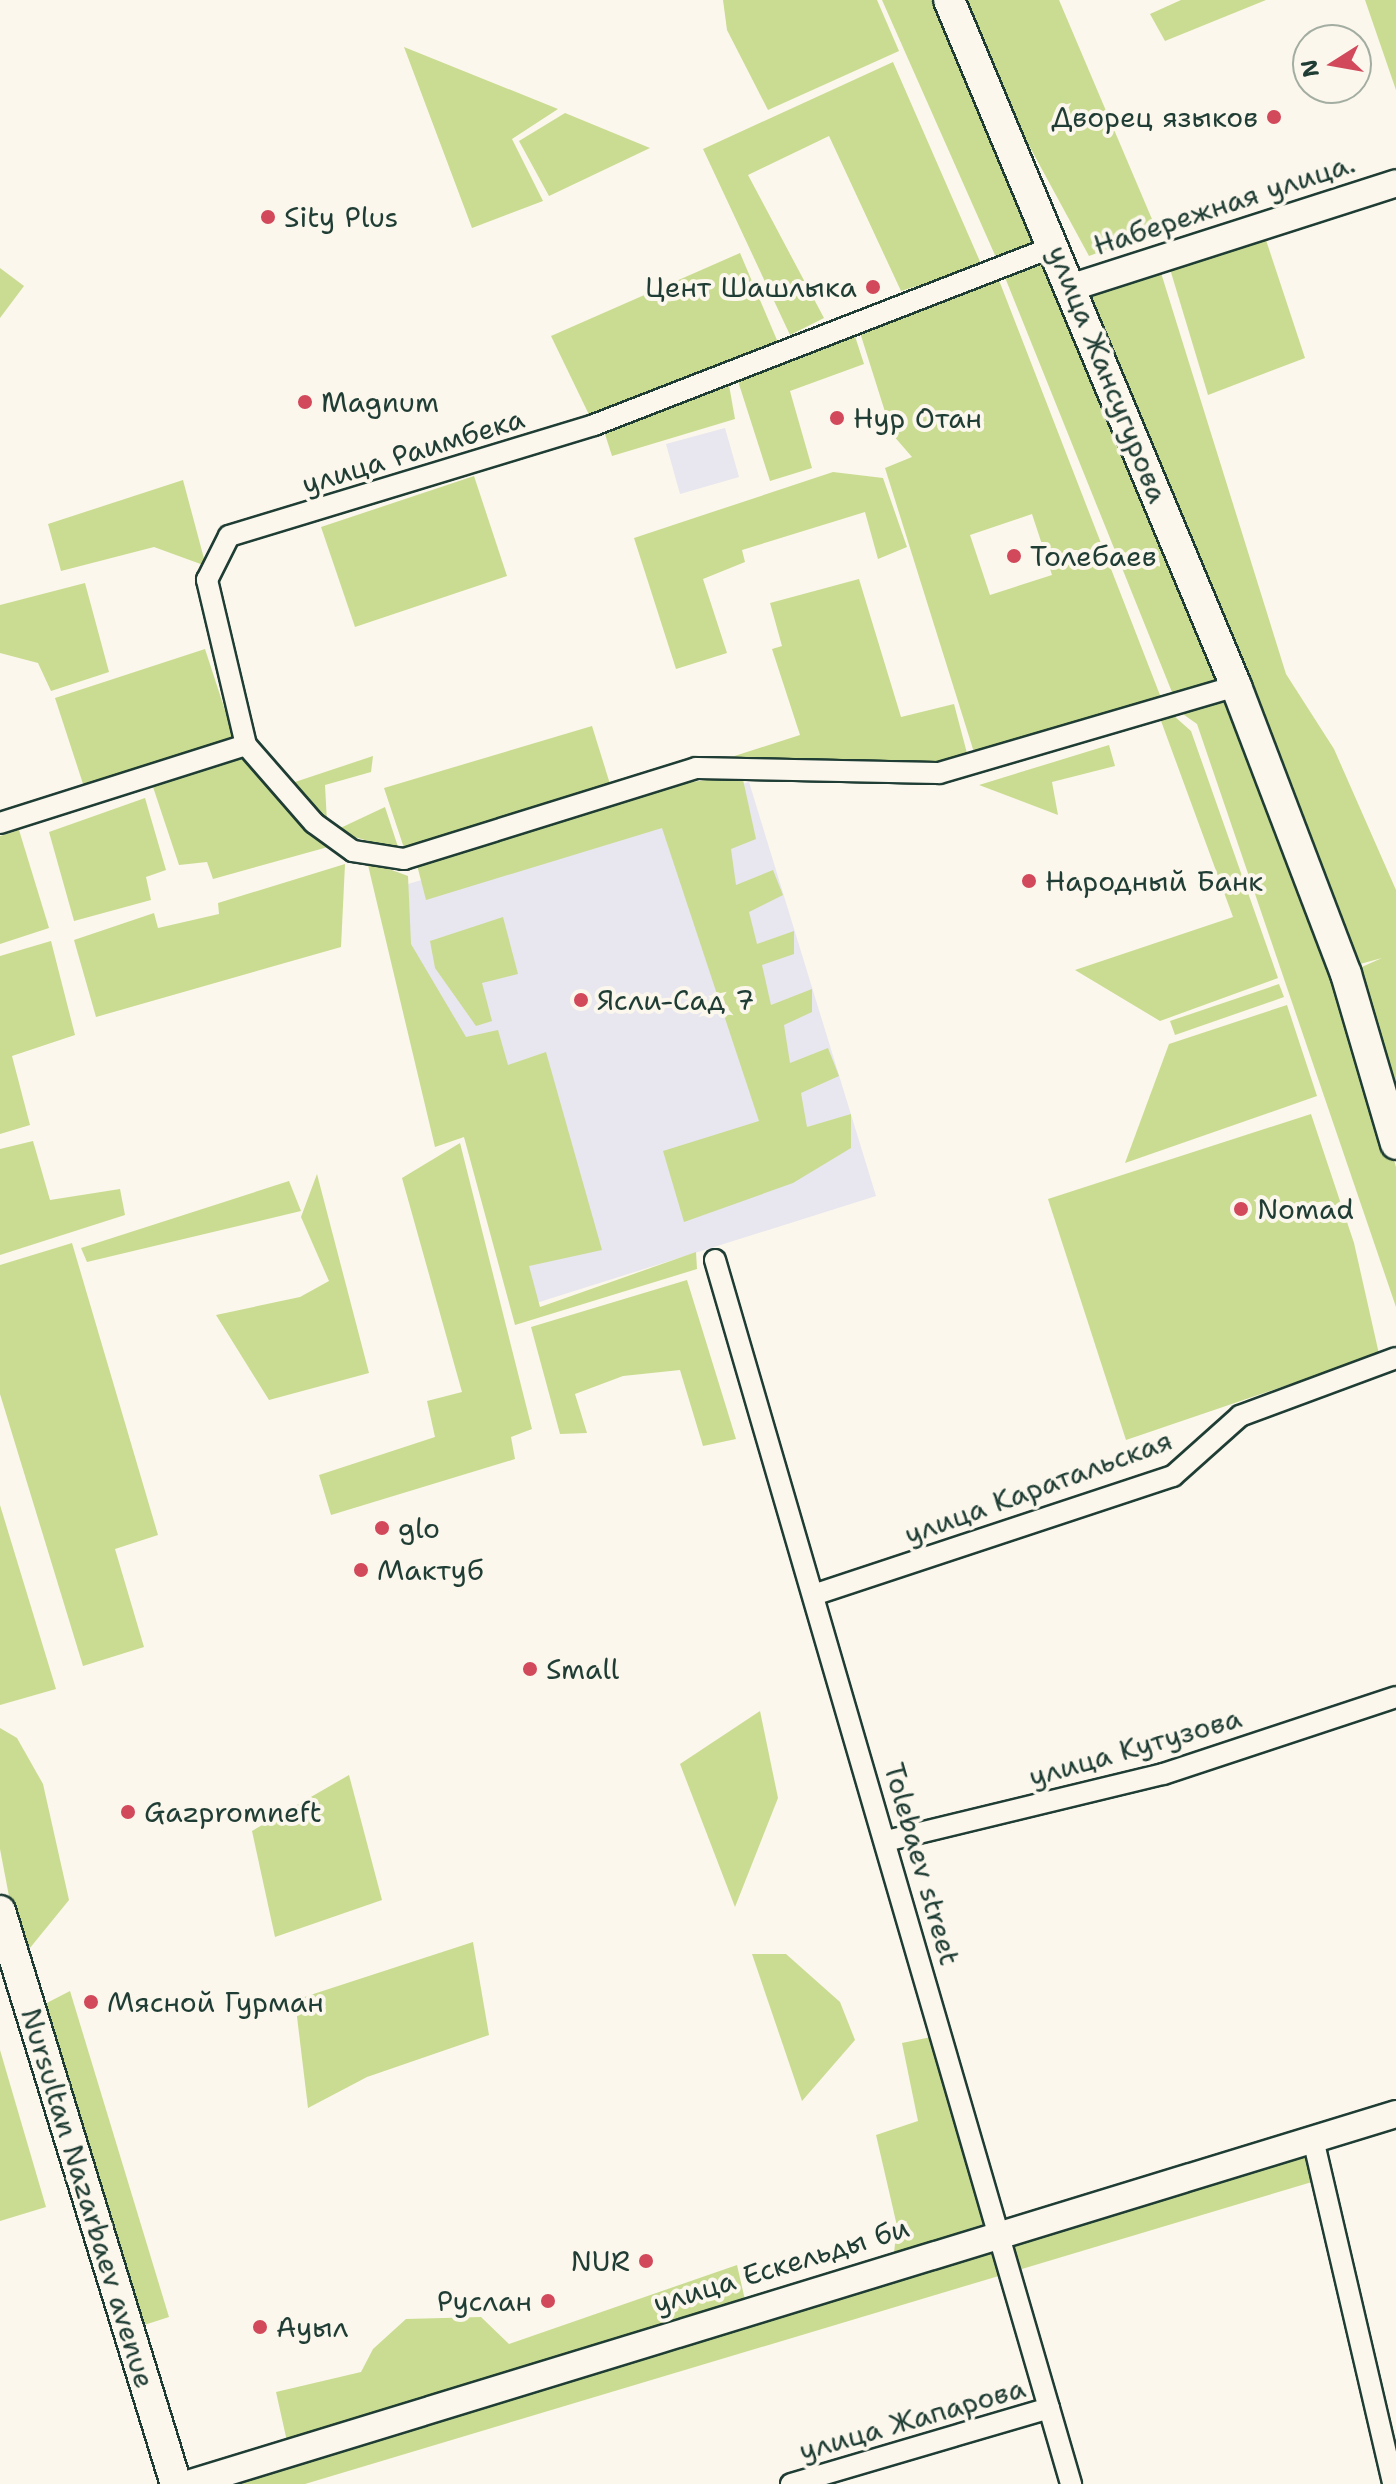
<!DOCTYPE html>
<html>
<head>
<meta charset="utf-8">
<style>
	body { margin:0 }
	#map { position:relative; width:1396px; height:2484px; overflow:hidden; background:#fbf7ec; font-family:"Shantell Sans",sans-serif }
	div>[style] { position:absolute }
	.built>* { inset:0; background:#e8e6ee }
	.green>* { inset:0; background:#cadc91 }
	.roads { filter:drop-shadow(2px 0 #1f3d34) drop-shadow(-2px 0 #1f3d34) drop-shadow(0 2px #1f3d34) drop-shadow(0 -2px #1f3d34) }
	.minor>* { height:20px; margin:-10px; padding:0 10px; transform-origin:10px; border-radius:10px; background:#fbf7ec }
	.tertiary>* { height:26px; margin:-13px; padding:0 13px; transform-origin:13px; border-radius:13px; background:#fbf7ec }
	.secondary>* { height:30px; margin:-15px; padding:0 15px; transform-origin:15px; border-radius:15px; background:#fbf7ec }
	.dots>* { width:22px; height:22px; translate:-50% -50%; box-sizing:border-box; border:4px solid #fbf7ec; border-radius:50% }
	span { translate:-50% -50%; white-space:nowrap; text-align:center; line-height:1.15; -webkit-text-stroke:8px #fbf7ec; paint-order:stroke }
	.poi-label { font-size:28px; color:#1f3d34 }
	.right { translate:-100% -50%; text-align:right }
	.left { translate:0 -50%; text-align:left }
	.street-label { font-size:28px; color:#1f3d34 }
	.north { position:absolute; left:1292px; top:24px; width:80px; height:80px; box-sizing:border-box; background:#fbf7ec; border:2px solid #a3ada2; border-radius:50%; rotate:259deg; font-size:22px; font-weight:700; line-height:32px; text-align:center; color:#1f3d34 }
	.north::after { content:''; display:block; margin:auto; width:28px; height:36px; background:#d1495b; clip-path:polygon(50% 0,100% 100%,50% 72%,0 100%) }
</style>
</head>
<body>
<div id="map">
	<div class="built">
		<div style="clip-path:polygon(725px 428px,739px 477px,680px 494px,666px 444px)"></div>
		<div style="clip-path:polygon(749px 782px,876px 1196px,517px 1309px,388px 890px)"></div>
	</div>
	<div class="green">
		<div style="clip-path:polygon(723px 0,877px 0,899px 51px,768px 110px,727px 30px)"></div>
		<div style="clip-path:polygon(882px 0,941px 0,1340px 976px,1396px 1167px,1396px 1307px,1197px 724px,1180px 712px,1006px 280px)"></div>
		<div style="clip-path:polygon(950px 0,1059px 0,1157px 231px,1089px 256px)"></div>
		<div style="clip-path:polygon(1181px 0,1266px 0,1165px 41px,1150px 14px)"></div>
		<div style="clip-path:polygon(1365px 0,1396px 0,1396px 90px)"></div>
		<div style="clip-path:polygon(404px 47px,558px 109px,512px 139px,543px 201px,472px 228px)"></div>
		<div style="clip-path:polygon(893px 62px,982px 266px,901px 291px,829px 136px,748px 175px,824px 318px,790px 335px,703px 149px)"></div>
		<div style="clip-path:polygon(565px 113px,650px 148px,549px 196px,519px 141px)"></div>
		<div style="clip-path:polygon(1266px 240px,1305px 358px,1208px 395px,1170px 269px)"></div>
		<div style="clip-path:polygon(740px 253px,782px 352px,594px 425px,551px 336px)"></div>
		<div style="clip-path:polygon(1157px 260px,1286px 674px,1334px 749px,1396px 890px,1396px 1148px,1346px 974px,1382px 958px,1349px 967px,1073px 287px)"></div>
		<div style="clip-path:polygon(0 268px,24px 286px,0 318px)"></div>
		<div style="clip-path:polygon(evenodd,995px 270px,1165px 708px,1191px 731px,1278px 978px,1160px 1021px,1075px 970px,1233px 917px,1157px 710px,977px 762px,885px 468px,912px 457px,892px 434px,857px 323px,995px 270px,1032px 514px,1052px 575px,990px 595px,970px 535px,1032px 514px)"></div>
		<div style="clip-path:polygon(853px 330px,864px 364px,790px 391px,812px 468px,770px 481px,737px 378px)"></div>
		<div style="clip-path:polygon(729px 385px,735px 419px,612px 456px,604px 431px)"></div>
		<div style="clip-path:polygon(833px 472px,883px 478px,907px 547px,878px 559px,865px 512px,742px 550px,745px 562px,703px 579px,727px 653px,676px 669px,634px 538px)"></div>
		<div style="clip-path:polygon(474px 476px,507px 576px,355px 627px,321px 527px)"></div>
		<div style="clip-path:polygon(183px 480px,206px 566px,154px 547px,61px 571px,48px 524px)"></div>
		<div style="clip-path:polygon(859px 579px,901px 717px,954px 704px,968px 757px,915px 765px,719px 761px,800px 735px,772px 649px,782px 646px,770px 603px)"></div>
		<div style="clip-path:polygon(85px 583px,109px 672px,51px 691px,38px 663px,0 653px,0 605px)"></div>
		<div style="clip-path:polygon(205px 649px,235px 741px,85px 790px,55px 698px)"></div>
		<div style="clip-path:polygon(592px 726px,610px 784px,404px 848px,384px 788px)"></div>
		<div style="clip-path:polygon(1109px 745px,1115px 766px,1052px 782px,1058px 815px,979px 785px)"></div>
		<div style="clip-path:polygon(241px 755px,328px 847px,213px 879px,207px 862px,179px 865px,152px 784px)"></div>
		<div style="clip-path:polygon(373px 756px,371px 772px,325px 785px,327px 822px,289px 784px)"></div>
		<div style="clip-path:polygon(742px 775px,756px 839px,731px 849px,736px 885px,773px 870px,783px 895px,749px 912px,757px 944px,794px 931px,794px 954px,762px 965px,771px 1005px,812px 989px,812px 1012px,784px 1025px,790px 1063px,828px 1048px,839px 1076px,801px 1093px,807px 1127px,851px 1114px,851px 1148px,793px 1183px,684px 1222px,663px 1151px,759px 1121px,662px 828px,426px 900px,417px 865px,664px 786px)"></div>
		<div style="clip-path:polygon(145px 798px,166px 870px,146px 877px,151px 900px,74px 921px,49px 832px)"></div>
		<div style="clip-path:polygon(385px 807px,399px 850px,334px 831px)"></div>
		<div style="clip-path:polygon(19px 830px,49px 928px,0 944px,0 836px)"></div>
		<div style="clip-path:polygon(367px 861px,408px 876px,411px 944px,466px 1037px,498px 1030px,508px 1065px,546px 1052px,602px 1250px,529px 1266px,540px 1307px,696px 1252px,697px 1269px,515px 1325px,464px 1137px,435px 1147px)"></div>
		<div style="clip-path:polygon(345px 864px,341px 947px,96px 1017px,74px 940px,154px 913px,158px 928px,219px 914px,218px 903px)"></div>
		<div style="clip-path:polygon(503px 917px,518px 974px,482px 983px,492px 1021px,476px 1026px,435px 968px,430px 941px)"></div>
		<div style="clip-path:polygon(51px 941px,75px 1035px,12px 1056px,30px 1125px,0 1134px,0 956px)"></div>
		<div style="clip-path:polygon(1279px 984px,1284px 997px,1175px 1035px,1170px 1021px)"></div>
		<div style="clip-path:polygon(1287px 1005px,1317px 1096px,1125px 1163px,1169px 1044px)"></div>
		<div style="clip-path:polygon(1311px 1114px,1354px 1243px,1379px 1354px,1126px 1440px,1048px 1199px)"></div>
		<div style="clip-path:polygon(33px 1141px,50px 1200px,120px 1189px,125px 1215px,0 1255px,0 1149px)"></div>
		<div style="clip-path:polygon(460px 1143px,532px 1429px,511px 1437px,515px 1459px,331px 1515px,319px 1475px,435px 1437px,427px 1401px,462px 1392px,402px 1178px)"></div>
		<div style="clip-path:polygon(317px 1174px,369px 1373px,269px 1400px,216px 1315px,300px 1297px,329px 1281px,301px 1217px)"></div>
		<div style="clip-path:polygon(289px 1181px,301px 1211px,87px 1262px,81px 1248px)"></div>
		<div style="clip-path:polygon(72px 1243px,158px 1535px,115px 1549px,144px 1647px,83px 1666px,0 1394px,0 1265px)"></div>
		<div style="clip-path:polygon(687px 1280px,736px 1439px,703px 1446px,680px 1370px,623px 1376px,575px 1394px,587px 1433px,560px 1434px,531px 1327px)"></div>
		<div style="clip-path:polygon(0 1505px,56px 1689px,0 1705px)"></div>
		<div style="clip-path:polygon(760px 1711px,778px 1798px,735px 1907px,680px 1764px)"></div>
		<div style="clip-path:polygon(0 1728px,17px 1738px,43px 1784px,69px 1900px,21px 1959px,0 1849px)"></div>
		<div style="clip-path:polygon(349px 1775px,382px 1900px,275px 1937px,252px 1831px)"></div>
		<div style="clip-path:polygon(473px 1942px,489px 2035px,367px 2077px,308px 2108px,295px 2000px)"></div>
		<div style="clip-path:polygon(752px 1954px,786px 1954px,840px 2002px,855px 2040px,802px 2101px)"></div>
		<div style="clip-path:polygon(70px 1991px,169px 2317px,138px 2327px,39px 2007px)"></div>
		<div style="clip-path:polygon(936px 2036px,984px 2224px,894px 2253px,897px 2226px,876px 2135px,918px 2121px,902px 2043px)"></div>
		<div style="clip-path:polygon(0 2050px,46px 2207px,0 2221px)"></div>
		<div style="clip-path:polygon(1305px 2151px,1312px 2182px,305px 2484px,220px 2484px)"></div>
		<div style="clip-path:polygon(737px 2265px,745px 2300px,288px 2446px,276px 2392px,361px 2372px,373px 2349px,406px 2319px,481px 2317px,509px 2344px)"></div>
	</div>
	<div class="roads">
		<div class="minor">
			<div style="left:246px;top:745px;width:103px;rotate:48.9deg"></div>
			<div style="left:314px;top:823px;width:48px;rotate:35.7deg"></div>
			<div style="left:353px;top:851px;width:52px;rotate:8.9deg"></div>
			<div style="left:404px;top:859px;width:306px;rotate:-17.3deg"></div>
			<div style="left:696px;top:768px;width:243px;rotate:1.2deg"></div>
			<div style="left:939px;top:773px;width:309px;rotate:-16.3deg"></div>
			<div style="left:0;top:823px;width:258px;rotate:-17.6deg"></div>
			<div style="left:246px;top:745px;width:170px;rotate:-103.3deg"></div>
			<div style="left:207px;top:580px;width:49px;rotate:-63.4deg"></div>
			<div style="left:229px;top:536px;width:382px;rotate:-16.9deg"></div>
			<div style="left:594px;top:425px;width:495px;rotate:-21.2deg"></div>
			<div style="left:715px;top:1260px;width:1275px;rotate:73.78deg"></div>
			<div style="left:816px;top:1594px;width:376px;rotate:-18.3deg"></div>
			<div style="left:1173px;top:1476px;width:90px;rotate:-41.8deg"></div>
			<div style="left:1240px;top:1416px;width:166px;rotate:-20.4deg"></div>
			<div style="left:886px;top:1841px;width:285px;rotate:-13.6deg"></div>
			<div style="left:1163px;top:1774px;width:245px;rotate:-18.3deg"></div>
			<div style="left:1313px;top:2139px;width:354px;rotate:76.9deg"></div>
			<div style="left:791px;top:2484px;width:269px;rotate:-16.4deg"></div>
		</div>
		<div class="tertiary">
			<div style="left:1073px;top:287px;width:339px;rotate:-17.8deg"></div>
			<div style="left:188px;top:2484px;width:1263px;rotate:-17.03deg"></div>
		</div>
		<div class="secondary">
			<div style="left:949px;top:0;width:744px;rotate:67.3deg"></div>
			<div style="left:1236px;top:686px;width:308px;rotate:69.1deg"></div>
			<div style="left:1346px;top:974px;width:177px;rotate:73.6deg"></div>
			<div style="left:0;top:1911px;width:599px;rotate:72.93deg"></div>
		</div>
	</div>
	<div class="dots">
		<div style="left:1274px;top:117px;background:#d1495b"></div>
		<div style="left:268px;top:217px;background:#d1495b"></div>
		<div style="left:873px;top:287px;background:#d1495b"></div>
		<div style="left:305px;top:402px;background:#d1495b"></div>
		<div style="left:837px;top:418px;background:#d1495b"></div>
		<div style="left:1014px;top:556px;background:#d1495b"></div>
		<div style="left:1029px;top:881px;background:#d1495b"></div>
		<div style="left:581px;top:1000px;background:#d1495b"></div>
		<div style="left:1241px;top:1209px;background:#d1495b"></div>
		<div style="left:382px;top:1528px;background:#d1495b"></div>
		<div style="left:361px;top:1570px;background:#d1495b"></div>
		<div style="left:530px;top:1669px;background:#d1495b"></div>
		<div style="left:128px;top:1812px;background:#d1495b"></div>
		<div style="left:91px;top:2002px;background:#d1495b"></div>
		<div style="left:646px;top:2261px;background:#d1495b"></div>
		<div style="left:548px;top:2301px;background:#d1495b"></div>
		<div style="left:260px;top:2327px;background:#d1495b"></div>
	</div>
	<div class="poi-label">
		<span class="right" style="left:1258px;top:117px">Дворец языков</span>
		<span class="left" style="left:284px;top:217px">Sity Plus</span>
		<span class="right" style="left:857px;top:287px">Цент Шашлыка</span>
		<span class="left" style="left:321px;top:402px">Magnum</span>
		<span class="left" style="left:853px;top:418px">Нур Отан</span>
		<span class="left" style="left:1030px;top:556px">Толебаев</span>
		<span class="left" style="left:1045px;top:881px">Народный Банк</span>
		<span class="left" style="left:597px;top:1000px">Ясли-Сад 7</span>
		<span class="left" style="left:1257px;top:1209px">Nomad</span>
		<span class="left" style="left:398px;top:1528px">glo</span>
		<span class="left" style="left:377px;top:1570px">Мактуб</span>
		<span class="left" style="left:546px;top:1669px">Small</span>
		<span class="left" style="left:144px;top:1812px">Gazpromneft</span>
		<span class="left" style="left:107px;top:2002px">Мясной Гурман</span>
		<span class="right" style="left:630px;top:2261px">NUR</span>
		<span class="right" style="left:532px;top:2301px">Руслан</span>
		<span class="left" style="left:276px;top:2327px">Ауыл</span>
	</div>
	<div class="street-label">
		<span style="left:1224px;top:204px;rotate:-18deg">Набережная улица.</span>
		<span style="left:1108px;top:374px;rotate:68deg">улица Жансугурова</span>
		<span style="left:413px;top:451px;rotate:-17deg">улица Раимбека</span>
		<span style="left:1038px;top:1487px;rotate:-20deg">улица Каратальская</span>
		<span style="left:1135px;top:1747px;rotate:-16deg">улица Кутузова</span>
		<span style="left:922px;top:1864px;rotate:74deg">Tolebaev street</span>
		<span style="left:88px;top:2198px;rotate:73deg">Nursultan Nazarbaev avenue</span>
		<span style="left:781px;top:2265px;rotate:-17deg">улица Ескельды би</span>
		<span style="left:912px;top:2419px;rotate:-16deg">улица Жапарова</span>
	</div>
	<div class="north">N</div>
</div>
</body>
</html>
